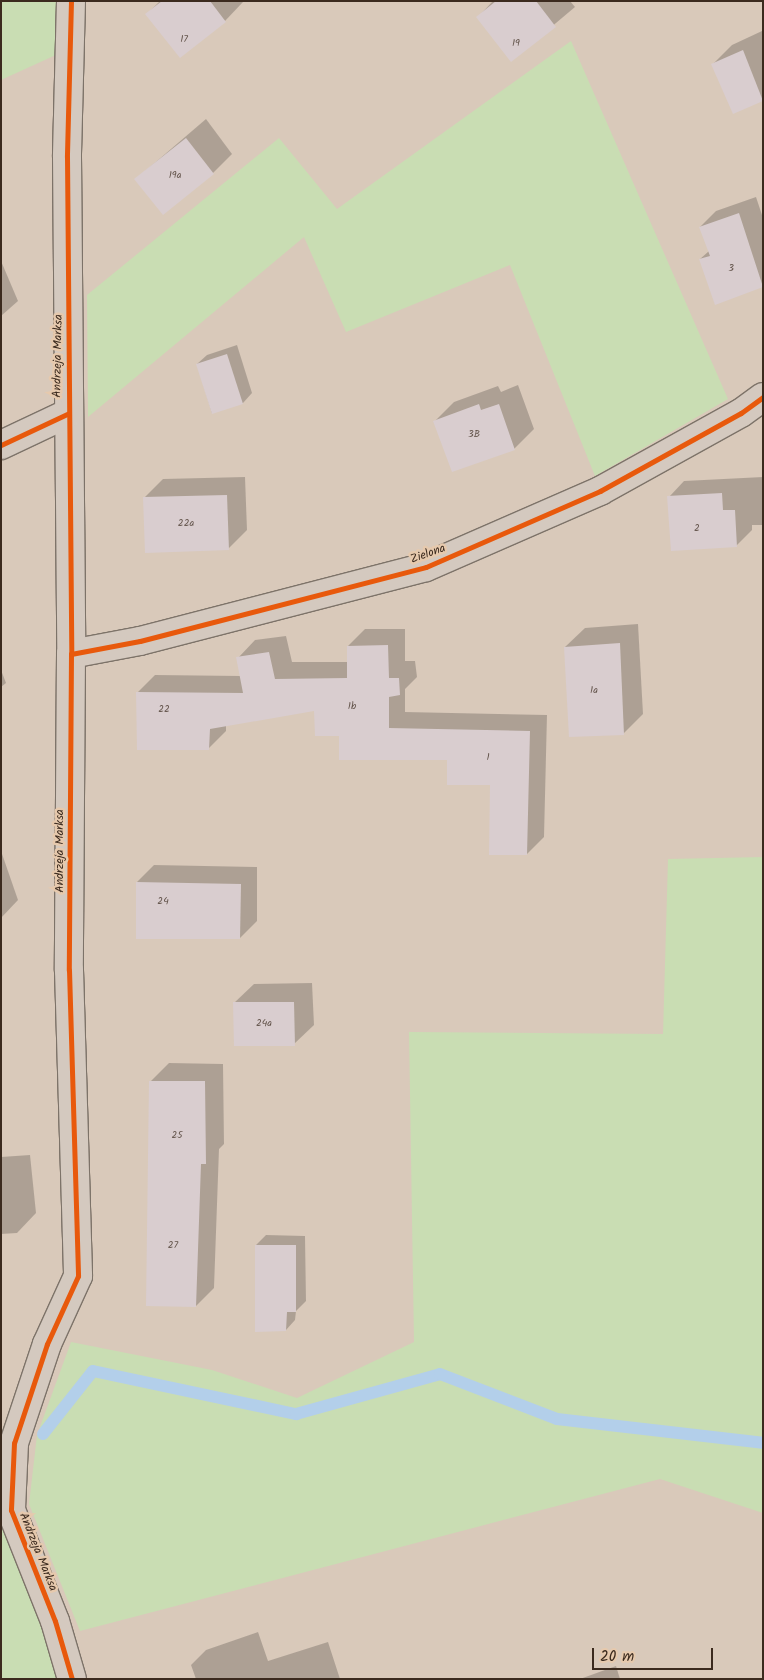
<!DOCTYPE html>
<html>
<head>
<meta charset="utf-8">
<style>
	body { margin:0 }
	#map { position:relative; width:764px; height:1680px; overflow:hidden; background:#d9c9ba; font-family:Kalam,sans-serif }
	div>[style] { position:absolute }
	.green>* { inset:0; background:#c9ddb3 }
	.shadow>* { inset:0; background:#0003 }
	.stream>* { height:12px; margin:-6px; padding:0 6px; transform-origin:6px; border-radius:6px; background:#b3cfea }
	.building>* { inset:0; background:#d9cdcf }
	.roads { filter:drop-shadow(1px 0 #7d7369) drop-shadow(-1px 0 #7d7369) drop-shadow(0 1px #7d7369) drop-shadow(0 -1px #7d7369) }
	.minor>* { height:28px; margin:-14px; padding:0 14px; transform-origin:14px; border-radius:14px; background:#d4c9bf }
	.cycleway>* { height:5px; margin:-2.5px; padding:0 2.5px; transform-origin:2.5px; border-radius:2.5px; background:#e8590c }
	span { translate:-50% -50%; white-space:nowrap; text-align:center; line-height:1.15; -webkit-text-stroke:5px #e6c9ad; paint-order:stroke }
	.number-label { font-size:10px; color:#62534a }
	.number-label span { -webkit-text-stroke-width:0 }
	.street-label { font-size:12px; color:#3b2a1e }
	.frame { position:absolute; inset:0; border:2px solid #3b2a1e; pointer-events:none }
	.scale { position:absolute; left:592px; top:1648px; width:121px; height:22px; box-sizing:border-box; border:2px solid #3b2a1e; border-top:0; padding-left:6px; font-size:15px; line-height:18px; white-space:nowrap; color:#3b2a1e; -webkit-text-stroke:4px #e6c9ad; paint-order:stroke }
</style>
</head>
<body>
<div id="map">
	<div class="green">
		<div style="clip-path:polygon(1px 1px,59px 1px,58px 54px,1px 80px)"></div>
		<div style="clip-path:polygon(571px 41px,728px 399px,595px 476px,510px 265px,346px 332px,304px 237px,88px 417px,87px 295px,279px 138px,337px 209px)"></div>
		<div style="clip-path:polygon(763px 857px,763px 1513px,660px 1479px,80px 1631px,29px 1504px,37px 1435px,71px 1342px,212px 1370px,297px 1398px,414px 1342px,409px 1032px,663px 1034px,668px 859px)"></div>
		<div style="clip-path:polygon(1px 1503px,70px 1679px,1px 1679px)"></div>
	</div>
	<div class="shadow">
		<div style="clip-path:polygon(160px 1px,243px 1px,243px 2px,225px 21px,147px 14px)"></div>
		<div style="clip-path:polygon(493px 1px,570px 1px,575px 7px,512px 60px,478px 17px)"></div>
		<div style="clip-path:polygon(762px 31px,763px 100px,734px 112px,713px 64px,732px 45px)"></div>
		<div style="clip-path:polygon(206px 119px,232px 154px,213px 173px,136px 179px)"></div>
		<div style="clip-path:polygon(756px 197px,763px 218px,763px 286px,715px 303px,700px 259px,709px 251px,700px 227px,716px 211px)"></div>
		<div style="clip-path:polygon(1px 261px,18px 301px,1px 316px)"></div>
		<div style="clip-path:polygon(237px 345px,252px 393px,243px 403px,212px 413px,197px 364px,207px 355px)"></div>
		<div style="clip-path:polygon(518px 385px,534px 429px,514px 449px,435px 421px,454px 402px,498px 386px,501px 392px)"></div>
		<div style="clip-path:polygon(245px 477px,247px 530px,228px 549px,144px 498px,163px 479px)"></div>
		<div style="clip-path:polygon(763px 477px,763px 525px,752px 525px,752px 530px,736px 546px,669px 497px,684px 481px)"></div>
		<div style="clip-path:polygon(638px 624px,643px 714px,623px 734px,565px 647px,585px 628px)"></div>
		<div style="clip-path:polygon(365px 629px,405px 629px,405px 661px,415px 661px,417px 677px,405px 689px,405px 712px,547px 715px,544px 837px,527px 854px,491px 784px,448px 759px,340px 734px,316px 709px,226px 725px,226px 731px,209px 748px,138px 692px,155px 675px,241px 676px,238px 658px,255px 640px,286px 636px,292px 662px,348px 662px,348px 646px)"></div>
		<div style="clip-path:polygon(1px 670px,6px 683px,1px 687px)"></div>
		<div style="clip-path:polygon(1px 851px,18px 900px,1px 918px)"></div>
		<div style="clip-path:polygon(154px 865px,257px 867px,257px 921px,240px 938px,137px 882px)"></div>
		<div style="clip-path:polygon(312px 983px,314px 1025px,294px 1044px,234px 1003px,254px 984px)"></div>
		<div style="clip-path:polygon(169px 1063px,223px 1064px,224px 1144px,219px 1149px,214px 1288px,196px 1306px,151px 1081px)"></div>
		<div style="clip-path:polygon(30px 1155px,36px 1213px,17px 1233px,1px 1234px,1px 1157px)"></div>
		<div style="clip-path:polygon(266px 1235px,305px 1236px,306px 1301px,296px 1311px,295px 1320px,286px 1330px,256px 1245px)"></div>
		<div style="clip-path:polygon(258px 1632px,268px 1661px,328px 1642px,340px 1679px,196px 1679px,191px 1665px,206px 1650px)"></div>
		<div style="clip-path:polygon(616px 1666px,620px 1679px,580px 1679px)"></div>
	</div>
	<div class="stream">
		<div style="left:43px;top:1434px;width:80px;rotate:-51.6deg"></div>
		<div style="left:93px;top:1371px;width:208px;rotate:12deg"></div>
		<div style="left:296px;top:1414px;width:149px;rotate:-15.5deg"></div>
		<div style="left:440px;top:1374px;width:125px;rotate:21deg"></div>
		<div style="left:557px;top:1419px;width:207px;rotate:6.6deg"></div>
	</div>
	<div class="building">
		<div style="clip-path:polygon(162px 1px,210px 1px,226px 22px,180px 58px,145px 14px)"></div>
		<div style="clip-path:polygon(496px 1px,536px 1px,556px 27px,511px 62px,476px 17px)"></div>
		<div style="clip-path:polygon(743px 50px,763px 101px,733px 114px,711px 64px)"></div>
		<div style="clip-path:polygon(186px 138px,214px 174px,163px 215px,134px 179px)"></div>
		<div style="clip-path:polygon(739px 213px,763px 287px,715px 305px,699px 259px,710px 256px,699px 227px)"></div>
		<div style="clip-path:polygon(227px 354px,243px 404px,212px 414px,196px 364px)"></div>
		<div style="clip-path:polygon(479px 404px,481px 410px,499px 404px,515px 450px,452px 472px,433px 421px)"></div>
		<div style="clip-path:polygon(722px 493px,723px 510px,735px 510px,737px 547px,671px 551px,667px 496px)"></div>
		<div style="clip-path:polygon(227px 495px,229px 550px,145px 553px,143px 497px)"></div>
		<div style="clip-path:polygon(620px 643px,624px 735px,569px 737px,564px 647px)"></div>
		<div style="clip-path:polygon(388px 645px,389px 678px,399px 678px,400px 695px,389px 697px,389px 728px,530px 731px,527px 855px,489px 855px,490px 785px,447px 785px,447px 760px,339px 760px,339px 736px,315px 736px,314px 711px,210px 729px,209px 750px,137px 750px,136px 692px,243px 693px,236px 657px,269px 652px,275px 679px,347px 678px,347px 646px)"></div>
		<div style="clip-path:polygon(136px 882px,241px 884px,240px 939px,136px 939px)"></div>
		<div style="clip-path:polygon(233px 1002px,294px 1002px,295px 1046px,234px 1046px)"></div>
		<div style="clip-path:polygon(149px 1081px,205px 1081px,206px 1164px,201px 1164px,196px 1307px,146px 1306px)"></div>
		<div style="clip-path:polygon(255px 1245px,296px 1245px,296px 1312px,287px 1312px,286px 1331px,255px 1332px)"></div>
	</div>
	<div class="roads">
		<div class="minor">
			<div style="left:71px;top:1px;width:156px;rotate:91.5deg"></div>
			<div style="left:67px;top:157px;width:497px;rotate:89.5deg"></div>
			<div style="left:71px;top:654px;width:316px;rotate:90.4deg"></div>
			<div style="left:69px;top:970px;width:306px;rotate:88.3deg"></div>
			<div style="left:78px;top:1276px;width:75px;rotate:114.5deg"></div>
			<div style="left:47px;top:1344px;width:104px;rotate:108.4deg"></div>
			<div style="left:14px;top:1443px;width:67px;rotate:92.6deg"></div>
			<div style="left:11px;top:1510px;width:119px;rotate:68.4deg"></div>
			<div style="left:55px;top:1621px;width:60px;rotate:73.7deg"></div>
			<div style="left:1px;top:445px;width:73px;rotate:-25.2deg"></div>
			<div style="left:71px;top:654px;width:70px;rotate:-10.7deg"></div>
			<div style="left:140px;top:641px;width:295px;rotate:-14.5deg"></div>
			<div style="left:426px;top:567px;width:190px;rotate:-23.6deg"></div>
			<div style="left:600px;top:491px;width:161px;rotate:-29deg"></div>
			<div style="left:741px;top:413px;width:27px;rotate:-36deg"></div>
		</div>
	</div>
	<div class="cycleway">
		<div style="left:71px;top:1px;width:156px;rotate:91.5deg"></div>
		<div style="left:67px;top:157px;width:497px;rotate:89.5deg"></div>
		<div style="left:71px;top:654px;width:316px;rotate:90.4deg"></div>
		<div style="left:69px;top:970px;width:306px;rotate:88.3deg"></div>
		<div style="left:78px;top:1276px;width:75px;rotate:114.5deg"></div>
		<div style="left:47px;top:1344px;width:104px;rotate:108.4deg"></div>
		<div style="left:14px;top:1443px;width:67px;rotate:92.6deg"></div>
		<div style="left:11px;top:1510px;width:119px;rotate:68.4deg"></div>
		<div style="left:55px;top:1621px;width:60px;rotate:73.7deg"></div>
		<div style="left:1px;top:445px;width:73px;rotate:-25.2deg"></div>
		<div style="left:71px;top:654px;width:70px;rotate:-10.7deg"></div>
		<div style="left:140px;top:641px;width:295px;rotate:-14.5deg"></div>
		<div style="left:426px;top:567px;width:190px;rotate:-23.6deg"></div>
		<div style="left:600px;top:491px;width:161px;rotate:-29deg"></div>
		<div style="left:741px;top:413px;width:27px;rotate:-36deg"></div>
	</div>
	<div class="number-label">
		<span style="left:184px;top:40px">17</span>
		<span style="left:516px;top:44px">19</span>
		<span style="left:175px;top:176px">19a</span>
		<span style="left:731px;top:269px">3</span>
		<span style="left:474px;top:435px">3B</span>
		<span style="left:186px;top:524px">22a</span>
		<span style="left:697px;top:529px">2</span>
		<span style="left:594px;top:691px">1a</span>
		<span style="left:352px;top:707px">1b</span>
		<span style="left:164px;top:710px">22</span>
		<span style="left:488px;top:758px">1</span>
		<span style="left:163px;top:902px">24</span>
		<span style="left:264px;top:1024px">24a</span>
		<span style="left:177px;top:1136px">25</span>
		<span style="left:173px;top:1246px">27</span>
	</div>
	<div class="street-label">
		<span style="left:58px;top:356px;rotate:-89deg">Andrzeja Marksa</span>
		<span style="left:428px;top:554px;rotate:-20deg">Zielona</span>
		<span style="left:60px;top:851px;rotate:-90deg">Andrzeja Marksa</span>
		<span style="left:38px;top:1552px;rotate:68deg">Andrzeja Marksa</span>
	</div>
	<div class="frame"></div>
	<div class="scale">20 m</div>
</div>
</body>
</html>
